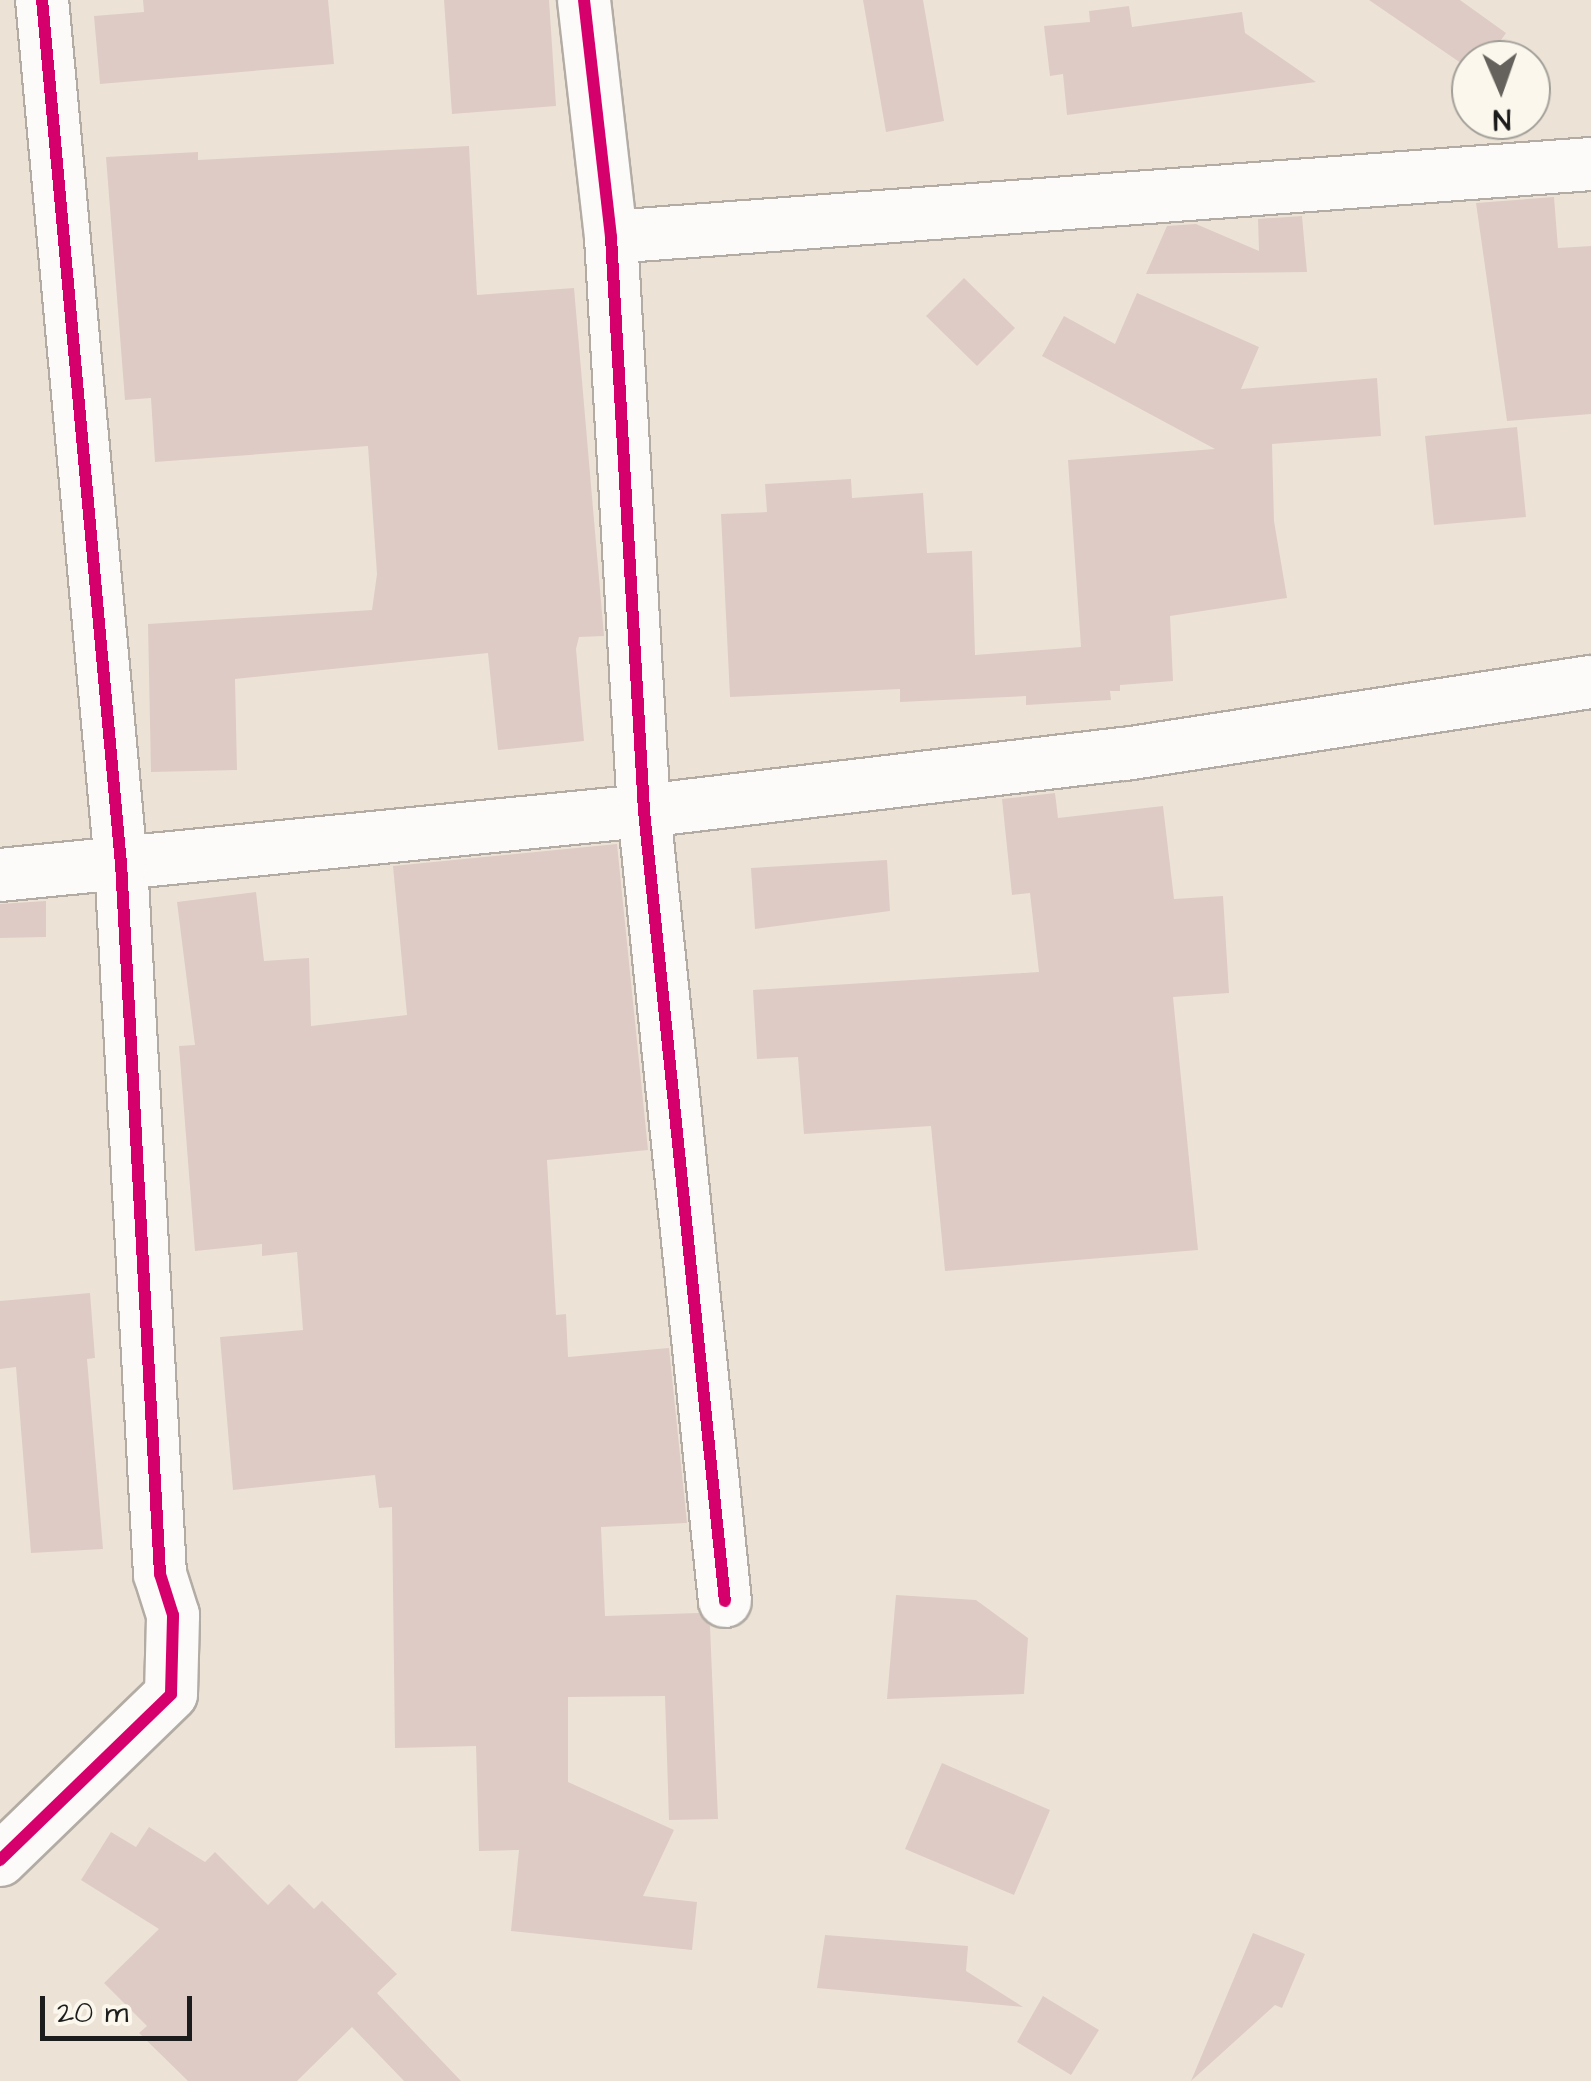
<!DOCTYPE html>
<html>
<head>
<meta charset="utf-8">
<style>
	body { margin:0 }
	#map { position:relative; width:1591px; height:2081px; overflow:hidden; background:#ece3d6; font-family:"Architects Daughter",sans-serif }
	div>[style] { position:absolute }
	.building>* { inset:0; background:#decbc5 }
	.roads { filter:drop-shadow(2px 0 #b2aca4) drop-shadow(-2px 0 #b2aca4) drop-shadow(0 2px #b2aca4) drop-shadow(0 -2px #b2aca4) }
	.minor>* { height:52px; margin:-26px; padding:0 26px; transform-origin:26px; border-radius:26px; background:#fcfbf9 }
	.cycleway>* { height:12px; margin:-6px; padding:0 6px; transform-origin:6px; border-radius:6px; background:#d6006c }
	span { translate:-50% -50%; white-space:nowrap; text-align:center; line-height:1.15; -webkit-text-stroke:8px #fbf7ec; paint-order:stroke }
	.north { position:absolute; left:1451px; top:40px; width:100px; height:100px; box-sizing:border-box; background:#fbf7ec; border:2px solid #a29f99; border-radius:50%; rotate:178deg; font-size:28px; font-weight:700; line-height:40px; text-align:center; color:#1c1c1c }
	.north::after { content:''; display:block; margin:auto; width:35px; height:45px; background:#65625d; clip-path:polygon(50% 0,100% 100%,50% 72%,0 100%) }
	.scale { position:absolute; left:40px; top:1996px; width:152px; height:45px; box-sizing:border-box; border:5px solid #1c1c1c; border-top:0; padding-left:12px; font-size:30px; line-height:35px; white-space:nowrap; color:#1c1c1c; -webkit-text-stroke:8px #fbf7ec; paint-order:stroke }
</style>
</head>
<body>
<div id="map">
	<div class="building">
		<div style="clip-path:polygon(143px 0,328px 0,334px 64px,100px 84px,94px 16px,144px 12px)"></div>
		<div style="clip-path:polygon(444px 0,549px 0,556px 106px,452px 114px)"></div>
		<div style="clip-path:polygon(863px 0,923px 0,944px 121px,886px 132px)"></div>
		<div style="clip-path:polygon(1369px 0,1460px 0,1506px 33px,1487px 60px,1471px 60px,1471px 70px)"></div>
		<div style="clip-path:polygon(1129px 6px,1132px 27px,1242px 12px,1245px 33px,1316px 82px,1067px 115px,1063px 74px,1050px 76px,1044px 26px,1090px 22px,1089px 11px)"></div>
		<div style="clip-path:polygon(469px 146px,477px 295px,574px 288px,604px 636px,579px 637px,576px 649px,584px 741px,498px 750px,488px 653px,235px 679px,237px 770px,151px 772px,148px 624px,372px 610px,377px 574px,368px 446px,155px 462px,151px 398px,125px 400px,106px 157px,198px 152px,198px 160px)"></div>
		<div style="clip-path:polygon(1554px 197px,1558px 248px,1591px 246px,1591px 414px,1507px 421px,1476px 203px)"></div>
		<div style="clip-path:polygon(1302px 216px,1307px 272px,1146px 274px,1167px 226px,1196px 224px,1259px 251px,1258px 219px)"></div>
		<div style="clip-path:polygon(964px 278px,1015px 328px,977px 366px,926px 316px)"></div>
		<div style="clip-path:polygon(1137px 293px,1259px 347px,1241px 389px,1377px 378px,1381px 436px,1272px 444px,1274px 521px,1287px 598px,1170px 616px,1173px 681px,1120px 685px,1120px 691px,1110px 691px,1111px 700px,1026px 705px,1026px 696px,900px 702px,900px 689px,730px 697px,721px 514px,767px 512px,765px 484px,851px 479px,852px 498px,923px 493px,927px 553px,972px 551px,975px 655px,1081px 647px,1068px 460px,1215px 449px,1042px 356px,1064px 316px,1115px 344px)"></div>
		<div style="clip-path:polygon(1517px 427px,1526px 517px,1434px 525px,1425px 436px)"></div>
		<div style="clip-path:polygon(1055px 793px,1058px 818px,1163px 806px,1174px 899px,1223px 896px,1229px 993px,1173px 997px,1198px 1250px,945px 1271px,931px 1126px,804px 1134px,798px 1057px,757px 1059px,753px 990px,1039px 972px,1030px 893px,1012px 895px,1002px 799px)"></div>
		<div style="clip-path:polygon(617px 844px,648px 1150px,547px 1160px,556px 1315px,566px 1314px,568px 1357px,669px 1348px,687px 1523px,601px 1527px,605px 1616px,699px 1613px,710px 1626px,718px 1819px,669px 1820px,665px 1696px,568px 1697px,568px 1782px,674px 1830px,643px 1896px,697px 1902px,692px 1950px,511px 1931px,519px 1850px,479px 1851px,476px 1746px,395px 1748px,392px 1507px,379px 1508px,375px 1475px,233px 1490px,220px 1337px,303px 1330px,297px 1252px,262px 1256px,262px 1244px,195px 1251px,179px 1046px,195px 1045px,177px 902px,256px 892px,264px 961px,309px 958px,311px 1026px,407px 1015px,393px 866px)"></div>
		<div style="clip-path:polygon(887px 860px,890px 911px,755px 929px,751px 868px)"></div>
		<div style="clip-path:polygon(46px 901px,46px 937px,0 938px,0 904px)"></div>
		<div style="clip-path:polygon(90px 1293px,95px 1358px,87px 1359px,103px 1549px,31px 1553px,16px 1367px,0 1369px,0 1301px)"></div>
		<div style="clip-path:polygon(896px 1595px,976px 1600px,1028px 1638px,1024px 1694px,887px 1699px)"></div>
		<div style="clip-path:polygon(942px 1763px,1050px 1810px,1014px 1895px,905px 1849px)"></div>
		<div style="clip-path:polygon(149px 1827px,205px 1862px,215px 1852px,268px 1905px,289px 1884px,314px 1909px,322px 1901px,397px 1974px,377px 1993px,461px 2081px,404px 2081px,352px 2027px,297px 2081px,188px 2081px,139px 2033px,147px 2026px,104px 1983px,159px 1929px,81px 1880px,111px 1832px,136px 1847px)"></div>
		<div style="clip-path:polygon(1253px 1933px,1305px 1954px,1282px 2008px,1275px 2005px,1191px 2081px)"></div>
		<div style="clip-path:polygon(825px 1935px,968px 1946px,966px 1971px,1023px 2007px,817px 1988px)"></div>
		<div style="clip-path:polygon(1043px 1996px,1099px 2030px,1071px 2075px,1017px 2042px)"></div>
	</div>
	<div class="roads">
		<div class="minor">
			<div style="left:584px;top:0;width:239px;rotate:83.5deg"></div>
			<div style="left:611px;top:237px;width:575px;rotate:86.71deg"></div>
			<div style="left:644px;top:811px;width:794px;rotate:84.15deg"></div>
			<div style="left:611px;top:237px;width:983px;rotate:-4.26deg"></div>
			<div style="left:0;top:875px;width:647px;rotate:-5.68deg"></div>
			<div style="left:644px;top:811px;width:484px;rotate:-6.8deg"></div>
			<div style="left:1125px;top:754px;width:472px;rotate:-8.8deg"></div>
			<div style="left:0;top:1860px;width:238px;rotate:-44.1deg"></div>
			<div style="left:171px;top:1694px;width:79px;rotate:-88.5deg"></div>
			<div style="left:173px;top:1615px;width:43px;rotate:-107.6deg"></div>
			<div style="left:160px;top:1574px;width:711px;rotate:-93.14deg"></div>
			<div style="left:121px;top:864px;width:868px;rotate:-95.22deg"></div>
		</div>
	</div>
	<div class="cycleway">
		<div style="left:584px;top:0;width:239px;rotate:83.5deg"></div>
		<div style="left:611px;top:237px;width:575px;rotate:86.71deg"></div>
		<div style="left:644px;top:811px;width:794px;rotate:84.15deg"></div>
		<div style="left:0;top:1860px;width:238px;rotate:-44.1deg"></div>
		<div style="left:171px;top:1694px;width:79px;rotate:-88.5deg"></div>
		<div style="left:173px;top:1615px;width:43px;rotate:-107.6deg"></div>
		<div style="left:160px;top:1574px;width:711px;rotate:-93.14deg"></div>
		<div style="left:121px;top:864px;width:868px;rotate:-95.22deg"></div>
	</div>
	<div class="north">N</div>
	<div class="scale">20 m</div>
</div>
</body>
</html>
